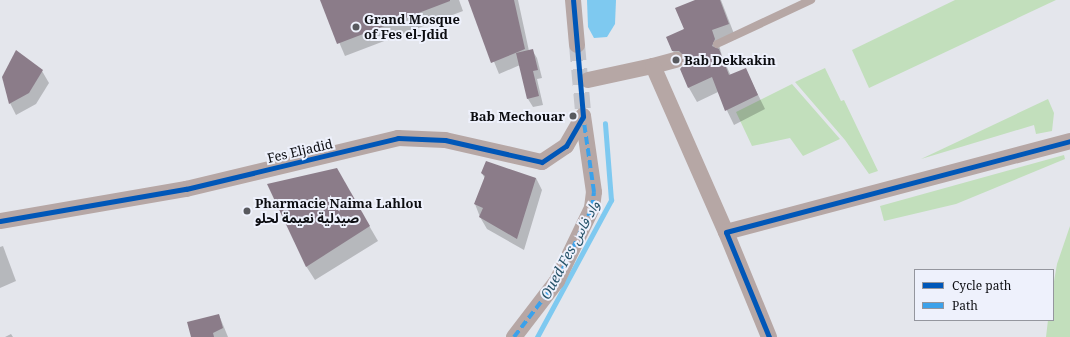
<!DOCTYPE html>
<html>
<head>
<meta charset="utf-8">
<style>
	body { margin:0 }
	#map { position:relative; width:1070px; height:337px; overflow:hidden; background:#e4e6ec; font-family:"Noto Serif","Noto Sans Arabic",serif }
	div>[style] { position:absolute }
	.green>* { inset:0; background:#c2dfbc }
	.water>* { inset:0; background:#7ec9f0 }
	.shadow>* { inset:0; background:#0003 }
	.stream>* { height:5px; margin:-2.5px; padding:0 2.5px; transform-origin:2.5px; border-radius:2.5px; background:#7ec9f0 }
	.building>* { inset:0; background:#8b7c89 }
	.street-tunnel>* { height:16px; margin-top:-8px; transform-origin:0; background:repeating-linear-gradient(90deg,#c4c5cb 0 16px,transparent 0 24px) }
	.lane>* { height:8px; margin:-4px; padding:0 4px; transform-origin:4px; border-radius:4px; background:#b6a7a5 }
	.street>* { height:16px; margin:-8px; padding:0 8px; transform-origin:8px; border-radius:8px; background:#b6a7a5 }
	.quiet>* { height:4px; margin-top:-2px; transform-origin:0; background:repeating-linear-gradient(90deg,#3ca1ea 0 8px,transparent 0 12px) }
	.cycleway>* { height:5px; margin:-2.5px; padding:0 2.5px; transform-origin:2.5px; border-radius:2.5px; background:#0057b8 }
	.dots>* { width:11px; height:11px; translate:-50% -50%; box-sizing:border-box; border:2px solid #eef1fc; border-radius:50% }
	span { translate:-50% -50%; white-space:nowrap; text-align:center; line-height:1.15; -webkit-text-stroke:4px #eef1fc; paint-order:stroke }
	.poi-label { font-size:13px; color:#0c0d11; font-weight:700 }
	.left { translate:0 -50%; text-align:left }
	.right { translate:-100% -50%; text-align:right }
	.street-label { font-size:13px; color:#0c0d11 }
	.water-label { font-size:14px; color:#265268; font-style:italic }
	.legend { position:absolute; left:914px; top:269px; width:140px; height:52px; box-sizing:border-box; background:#eef1fc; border:1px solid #94969e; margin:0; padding:5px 7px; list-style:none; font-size:12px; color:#0c0d11 }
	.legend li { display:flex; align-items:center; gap:8px; height:20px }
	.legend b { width:20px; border:1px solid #94969e }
</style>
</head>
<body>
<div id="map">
	<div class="green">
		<div style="clip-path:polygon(955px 0,1056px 0,869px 88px,852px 50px)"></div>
		<div style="clip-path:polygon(825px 68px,841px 101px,844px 100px,878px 171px,869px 174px,845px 140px,795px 82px)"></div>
		<div style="clip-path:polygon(792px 84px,840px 139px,803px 156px,790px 138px,752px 146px,736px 112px)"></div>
		<div style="clip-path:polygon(1048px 99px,1054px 113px,1052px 131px,1036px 134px,1034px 125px,921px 159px)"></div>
		<div style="clip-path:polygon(1064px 155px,1065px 159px,956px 204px,884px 221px,880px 206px)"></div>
		<div style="clip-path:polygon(1070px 226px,1070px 337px,1046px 337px,1048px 320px,1053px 320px,1053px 287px,1057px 264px)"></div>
	</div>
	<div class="water">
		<div style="clip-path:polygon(587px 0,616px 0,615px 24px,607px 37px,594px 38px,588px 27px)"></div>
	</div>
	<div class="shadow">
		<div style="clip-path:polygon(321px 0,459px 0,463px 11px,345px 56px)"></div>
		<div style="clip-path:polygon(469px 0,518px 0,529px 51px,532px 50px,537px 58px,542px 78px,537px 79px,543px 105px,533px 107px,528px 99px,520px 65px,499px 74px)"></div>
		<div style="clip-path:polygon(698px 0,721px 0,736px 39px,719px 45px,722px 56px,731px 76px,746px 70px,765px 109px,734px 125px,718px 92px,697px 102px,689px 88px,684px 65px,681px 65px,673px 51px)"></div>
		<div style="clip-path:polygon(42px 71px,49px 83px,36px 104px,16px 115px,10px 103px)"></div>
		<div style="clip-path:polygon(336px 169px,378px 241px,315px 280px,306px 266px)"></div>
		<div style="clip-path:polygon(482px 173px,536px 178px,542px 190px,524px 250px,487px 229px,480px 217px,475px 204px,485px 179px)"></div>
		<div style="clip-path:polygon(3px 246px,16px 281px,0 288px,0 247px)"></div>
		<div style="clip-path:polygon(219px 315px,228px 337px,192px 337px)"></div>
		<div style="clip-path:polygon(11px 334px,13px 337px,5px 337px)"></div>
	</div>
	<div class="stream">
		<div style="left:537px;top:337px;width:156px;rotate:-61.6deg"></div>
		<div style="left:611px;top:200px;width:77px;rotate:-94.5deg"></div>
	</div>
	<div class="building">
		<div style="clip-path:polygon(320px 0,450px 0,450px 1px,337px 44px)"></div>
		<div style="clip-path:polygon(468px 0,514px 0,525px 49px,491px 63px)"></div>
		<div style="clip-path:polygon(695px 0,720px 0,729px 24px,712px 30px,715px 39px,712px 46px,719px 49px,729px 75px,746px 68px,758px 95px,725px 111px,712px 77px,688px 88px,680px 69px,685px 63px,685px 57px,679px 51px,672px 51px,666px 37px,684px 29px,675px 8px)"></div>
		<div style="clip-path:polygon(533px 49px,538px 70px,533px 71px,539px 96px,527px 99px,516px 53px)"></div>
		<div style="clip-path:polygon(16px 50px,43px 70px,29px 93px,9px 104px,2px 77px)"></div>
		<div style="clip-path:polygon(486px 161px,536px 178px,517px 239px,479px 217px,483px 208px,474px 204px,485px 176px,481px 173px)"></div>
		<div style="clip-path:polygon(337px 168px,370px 226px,306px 267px,267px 184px)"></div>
		<div style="clip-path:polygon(219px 314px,223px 328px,213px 333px,214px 337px,191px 337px,187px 322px)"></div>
	</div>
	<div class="street-tunnel">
		<div style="left:577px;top:45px;width:66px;rotate:84.8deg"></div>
	</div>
	<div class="lane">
		<div style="left:717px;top:44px;width:104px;rotate:-25.1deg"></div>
	</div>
	<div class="street">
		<div style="left:573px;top:0;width:45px;rotate:84.9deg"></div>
		<div style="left:653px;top:66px;width:24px;rotate:-15deg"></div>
		<div style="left:588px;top:80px;width:66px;rotate:-12.2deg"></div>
		<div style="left:653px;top:66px;width:181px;rotate:66.3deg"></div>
		<div style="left:0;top:221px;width:189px;rotate:-9.8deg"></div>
		<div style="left:186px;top:189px;width:218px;rotate:-13.5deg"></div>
		<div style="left:398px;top:138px;width:47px;rotate:2.4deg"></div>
		<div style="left:445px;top:140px;width:99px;rotate:12.8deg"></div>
		<div style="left:542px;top:162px;width:29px;rotate:-34deg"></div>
		<div style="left:566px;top:146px;width:34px;rotate:-60deg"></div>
		<div style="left:514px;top:337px;width:71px;rotate:-52.5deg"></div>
		<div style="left:557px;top:281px;width:81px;rotate:-64.4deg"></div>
		<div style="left:592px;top:208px;width:16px;rotate:-83deg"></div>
		<div style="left:594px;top:192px;width:77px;rotate:-98.2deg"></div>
		<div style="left:769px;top:337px;width:113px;rotate:-112.3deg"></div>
		<div style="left:726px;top:232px;width:356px;rotate:-14.8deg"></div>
	</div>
	<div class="quiet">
		<div style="left:514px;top:337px;width:71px;rotate:-52.5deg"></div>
		<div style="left:557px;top:281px;width:81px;rotate:-64.4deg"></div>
		<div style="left:592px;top:208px;width:16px;rotate:-83deg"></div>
		<div style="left:594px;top:192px;width:77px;rotate:-98.2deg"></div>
	</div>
	<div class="cycleway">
		<div style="left:0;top:221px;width:189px;rotate:-9.8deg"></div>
		<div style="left:186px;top:189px;width:218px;rotate:-13.5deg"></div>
		<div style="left:398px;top:138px;width:47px;rotate:2.4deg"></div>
		<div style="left:445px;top:140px;width:99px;rotate:12.8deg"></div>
		<div style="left:542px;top:162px;width:29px;rotate:-34deg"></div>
		<div style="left:566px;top:146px;width:34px;rotate:-60deg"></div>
		<div style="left:583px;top:116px;width:116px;rotate:-94.9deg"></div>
		<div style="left:769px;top:337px;width:113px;rotate:-112.3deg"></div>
		<div style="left:726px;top:232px;width:356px;rotate:-14.8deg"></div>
	</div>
	<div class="dots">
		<div style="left:356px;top:27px;background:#58595e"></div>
		<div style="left:676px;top:60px;background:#58595e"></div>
		<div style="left:573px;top:116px;background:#58595e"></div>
		<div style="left:247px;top:211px;background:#58595e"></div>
	</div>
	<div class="poi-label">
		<span class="left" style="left:364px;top:27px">Grand Mosque<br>of Fes el-Jdid</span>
		<span class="left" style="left:684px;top:60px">Bab Dekkakin</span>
		<span class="right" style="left:565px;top:116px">Bab Mechouar</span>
		<span class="left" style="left:255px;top:211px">Pharmacie Naima Lahlou<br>صيدلية نعيمة لحلو</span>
	</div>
	<div class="street-label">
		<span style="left:300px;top:151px;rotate:-13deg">Fes Eljadid</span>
	</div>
	<div class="water-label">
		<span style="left:570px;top:250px;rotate:-62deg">Oued Fes واد فاس</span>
	</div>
	<ul class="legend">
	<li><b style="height:5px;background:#0057b8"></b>Cycle path</li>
	<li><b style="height:5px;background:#3ca1ea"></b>Path</li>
	</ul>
</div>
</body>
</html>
